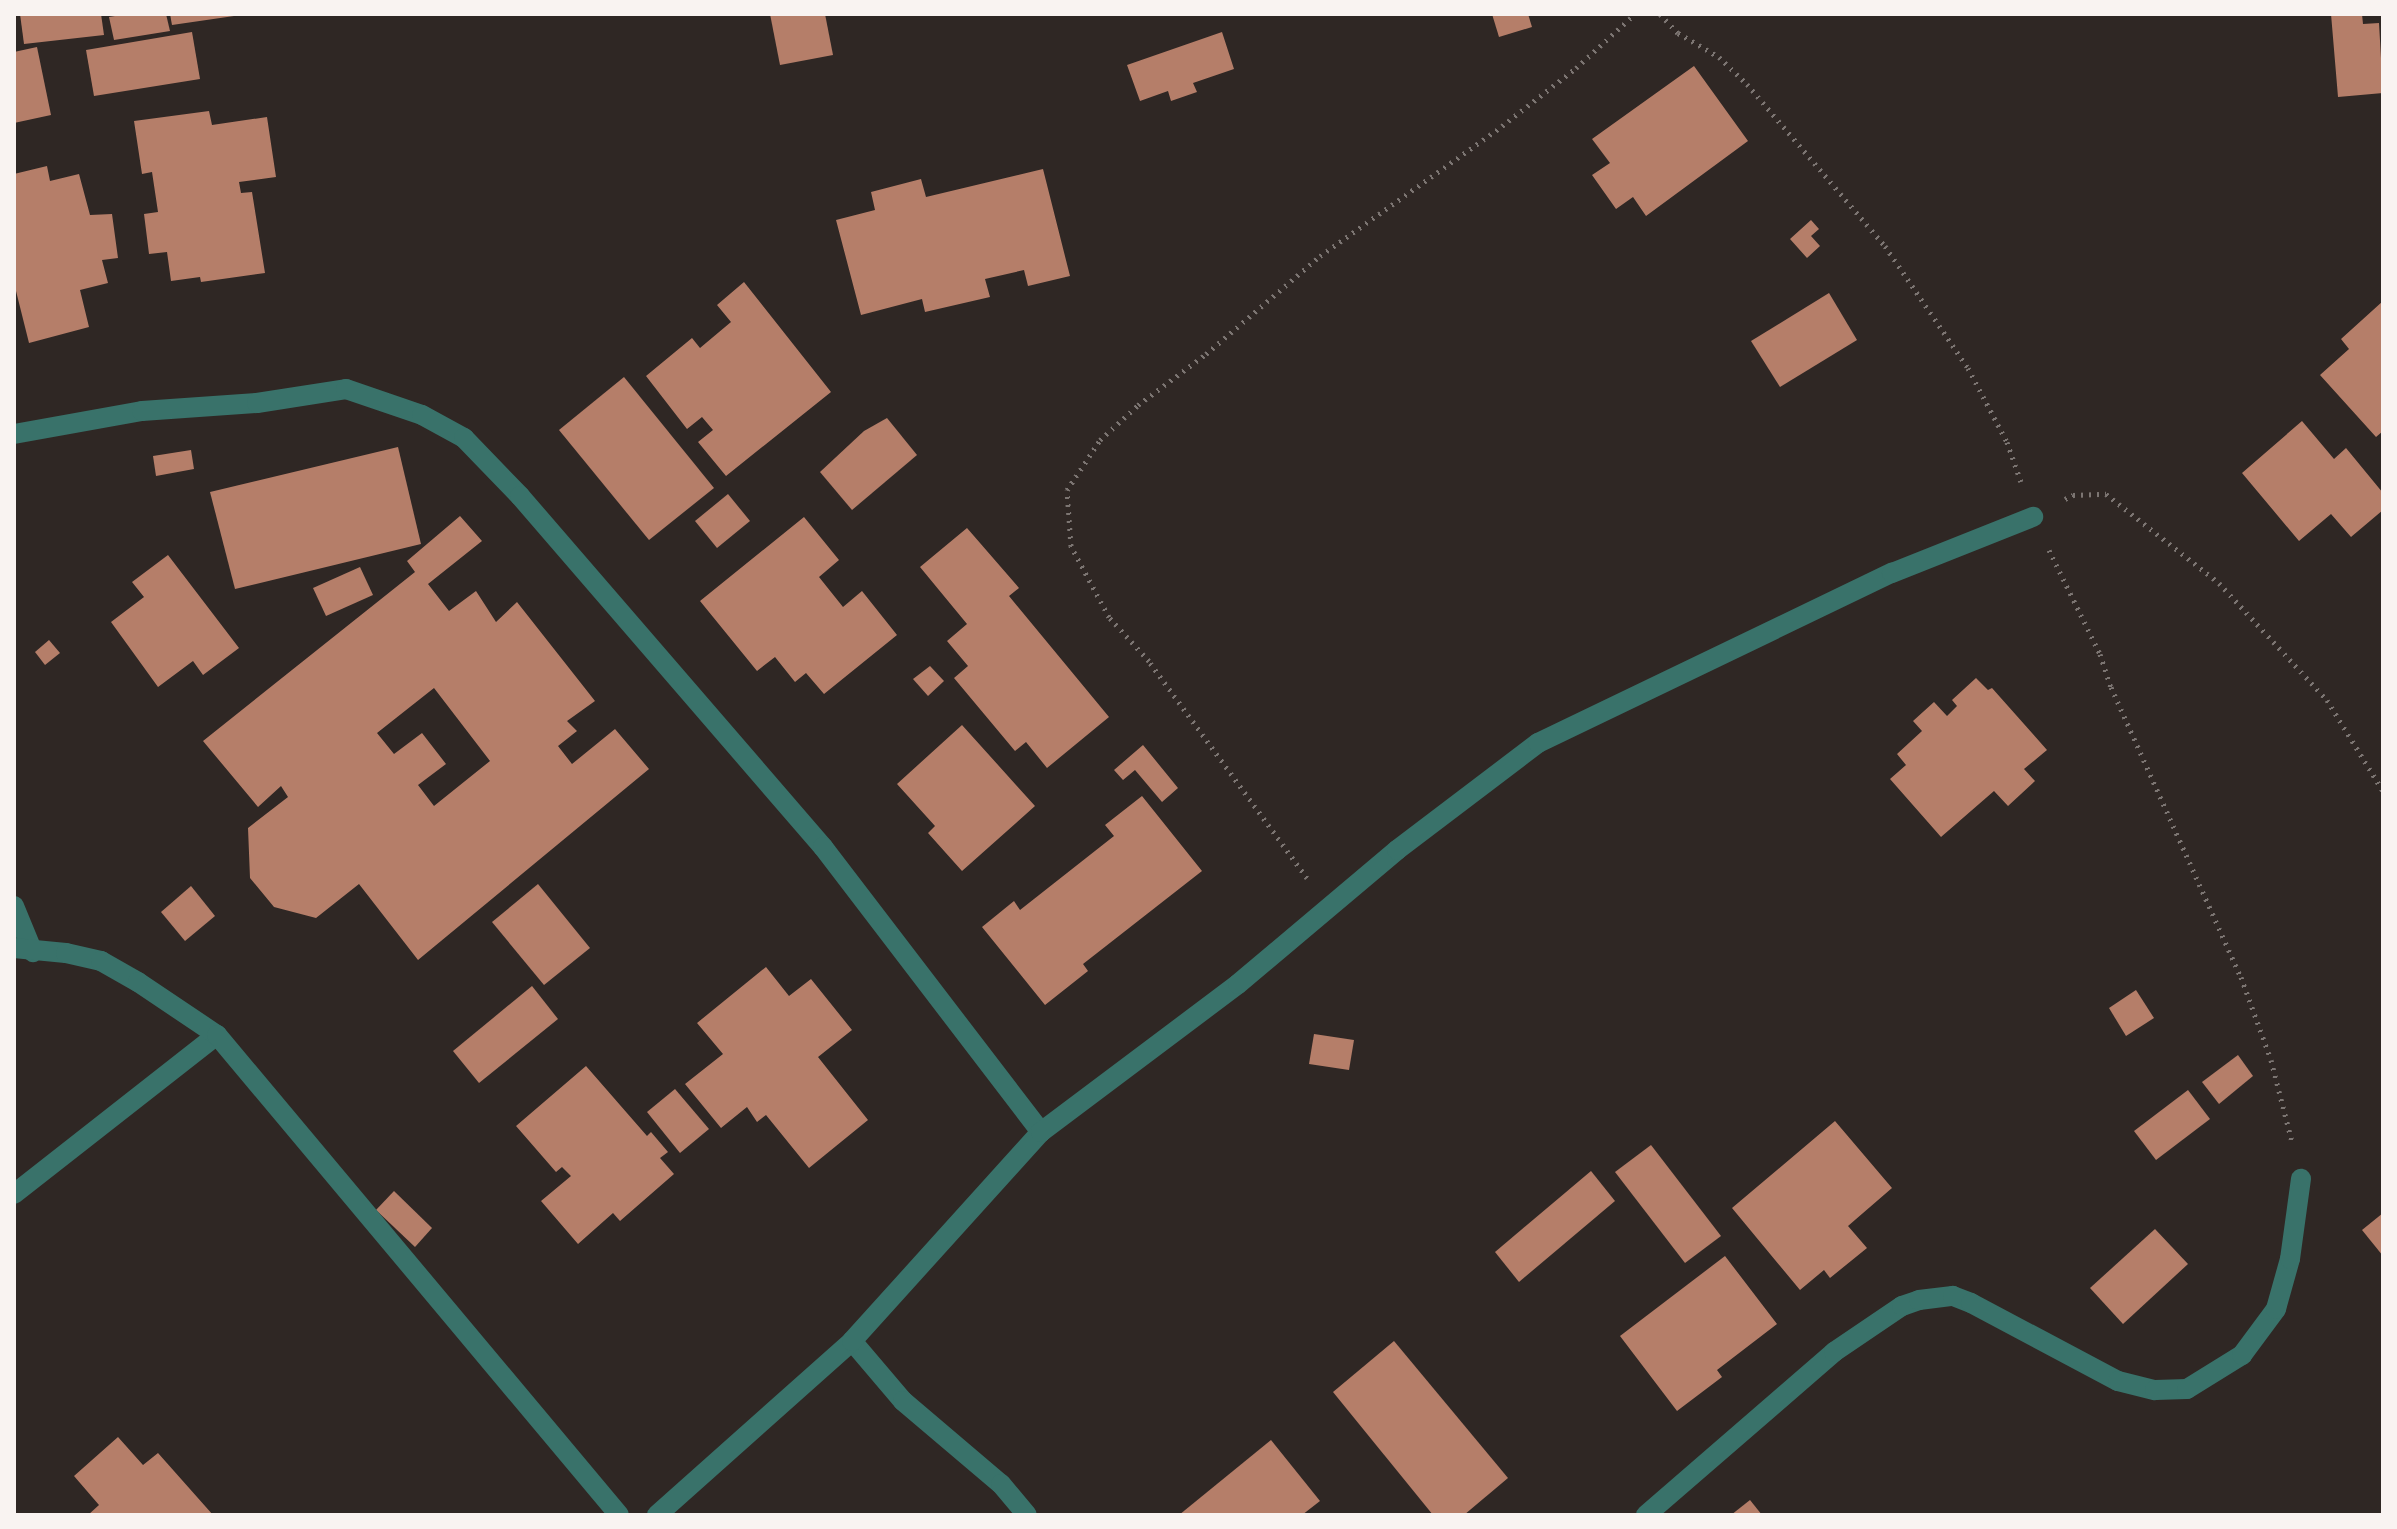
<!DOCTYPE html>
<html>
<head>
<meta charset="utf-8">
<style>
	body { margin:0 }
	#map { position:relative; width:2397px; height:1529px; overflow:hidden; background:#2f2724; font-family:"Archivo Narrow",sans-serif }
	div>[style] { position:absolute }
	.building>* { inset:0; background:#b57e69 }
	.path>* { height:5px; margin-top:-2.5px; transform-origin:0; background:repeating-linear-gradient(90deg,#7c7572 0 2px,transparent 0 8px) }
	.lane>* { height:20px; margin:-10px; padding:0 10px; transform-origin:10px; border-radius:10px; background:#39726a }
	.street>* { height:20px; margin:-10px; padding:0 10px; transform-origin:10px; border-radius:10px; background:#39726a }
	span { translate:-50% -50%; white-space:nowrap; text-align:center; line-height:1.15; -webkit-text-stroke:7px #251e1b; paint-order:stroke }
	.frame { position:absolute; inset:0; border:16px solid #f9f3f1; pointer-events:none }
</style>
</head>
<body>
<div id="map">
	<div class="building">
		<div style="clip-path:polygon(20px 14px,101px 14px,104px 35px,24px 44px)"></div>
		<div style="clip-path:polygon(127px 14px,166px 14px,170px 31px,114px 40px,109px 17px)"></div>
		<div style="clip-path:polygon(170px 14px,234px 14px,234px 16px,172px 25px)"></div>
		<div style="clip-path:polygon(770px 14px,825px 14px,833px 55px,780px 65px)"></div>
		<div style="clip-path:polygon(1492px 14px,1528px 14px,1532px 27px,1499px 37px)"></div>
		<div style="clip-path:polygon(2331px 14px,2362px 14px,2363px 24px,2379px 23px,2383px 93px,2338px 97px)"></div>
		<div style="clip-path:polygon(192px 32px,200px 79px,94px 96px,86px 50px)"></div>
		<div style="clip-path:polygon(1222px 32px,1234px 69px,1193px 83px,1197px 92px,1171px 101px,1168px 91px,1140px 101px,1127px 65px)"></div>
		<div style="clip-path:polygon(37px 47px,51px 115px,14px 123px,14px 52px)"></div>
		<div style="clip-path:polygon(1694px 66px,1748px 141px,1646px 216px,1633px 197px,1616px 209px,1592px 175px,1610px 163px,1592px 139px)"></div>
		<div style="clip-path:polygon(209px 111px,212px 125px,267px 117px,276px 177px,239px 182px,241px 193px,252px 192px,265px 273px,201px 282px,200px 277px,171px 281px,167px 252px,149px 254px,144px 214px,158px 212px,152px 172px,142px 174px,134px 121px)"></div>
		<div style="clip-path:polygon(47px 166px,50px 181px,79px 174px,90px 215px,112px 214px,118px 258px,102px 260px,108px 283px,80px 290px,89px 327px,29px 343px,14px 283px,14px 174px)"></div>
		<div style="clip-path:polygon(1043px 169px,1070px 276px,1028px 286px,1024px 270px,985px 279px,990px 297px,925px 312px,922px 299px,861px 315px,836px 220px,875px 210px,871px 192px,921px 179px,926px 197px)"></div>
		<div style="clip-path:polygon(1811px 220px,1819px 229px,1811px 236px,1820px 246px,1807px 258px,1790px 239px)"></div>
		<div style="clip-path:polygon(744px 282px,831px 392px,726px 476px,698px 442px,713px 430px,702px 417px,687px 429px,646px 376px,692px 338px,700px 348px,731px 322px,717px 305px)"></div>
		<div style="clip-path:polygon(1829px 293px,1857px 340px,1780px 387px,1751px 341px)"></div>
		<div style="clip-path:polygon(2383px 301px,2383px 431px,2376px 437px,2320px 375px,2349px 349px,2341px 339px)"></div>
		<div style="clip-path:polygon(624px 377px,714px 488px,649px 540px,559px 430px)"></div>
		<div style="clip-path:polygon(887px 418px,917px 455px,852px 510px,820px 472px,864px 431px)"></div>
		<div style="clip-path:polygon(2302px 421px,2334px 459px,2346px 448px,2383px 493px,2383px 510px,2351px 537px,2331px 514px,2299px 541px,2242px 473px)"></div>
		<div style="clip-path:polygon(398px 447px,421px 544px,235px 589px,210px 492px)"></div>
		<div style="clip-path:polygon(191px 450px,194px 469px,156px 476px,153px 456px)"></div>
		<div style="clip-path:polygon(728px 494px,750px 521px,717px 548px,695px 521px)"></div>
		<div style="clip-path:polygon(evenodd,460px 516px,482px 541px,428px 584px,449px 611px,476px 591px,496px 622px,517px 602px,595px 701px,567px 721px,577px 731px,558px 746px,572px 764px,615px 729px,649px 769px,418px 960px,359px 884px,316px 918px,274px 907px,250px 878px,248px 828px,288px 797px,281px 786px,258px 807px,203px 741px,415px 572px,407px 561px,460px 516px,434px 688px,490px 761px,434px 806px,418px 785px,446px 764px,422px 733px,394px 754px,377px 733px,434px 688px)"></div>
		<div style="clip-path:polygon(804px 517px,839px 560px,819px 577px,843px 607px,862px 591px,897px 635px,824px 694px,806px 673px,795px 682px,775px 657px,757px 671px,700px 601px)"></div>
		<div style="clip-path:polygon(967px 528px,1019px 588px,1009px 596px,1109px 717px,1047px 768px,1026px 742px,1015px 751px,954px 678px,968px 666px,947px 641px,967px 624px,920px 567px)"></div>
		<div style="clip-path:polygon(168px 555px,239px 648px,203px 675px,193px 661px,158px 687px,111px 622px,144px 597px,132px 582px)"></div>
		<div style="clip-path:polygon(360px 567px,373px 595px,326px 616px,313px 588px)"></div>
		<div style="clip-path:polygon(49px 640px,60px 653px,45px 665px,35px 652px)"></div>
		<div style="clip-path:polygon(930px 666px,944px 681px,928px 696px,913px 679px)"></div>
		<div style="clip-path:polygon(1976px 678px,1988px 690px,1992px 688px,2047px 750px,2024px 769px,2035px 781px,2008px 806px,1994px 791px,1941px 837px,1890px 779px,1906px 765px,1897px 754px,1922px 731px,1913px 721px,1934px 702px,1947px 716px,1957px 706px,1952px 700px)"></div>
		<div style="clip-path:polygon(962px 725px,1035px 806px,962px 871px,928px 833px,935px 826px,897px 784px)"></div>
		<div style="clip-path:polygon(1143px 745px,1178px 788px,1162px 802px,1135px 770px,1123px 780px,1114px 770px)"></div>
		<div style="clip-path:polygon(1142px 796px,1202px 871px,1083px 964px,1088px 971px,1045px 1005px,982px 927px,1014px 901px,1020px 910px,1114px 836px,1105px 825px)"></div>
		<div style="clip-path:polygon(538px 884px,590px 948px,544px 985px,492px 922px)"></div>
		<div style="clip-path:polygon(191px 886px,215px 916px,185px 941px,161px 912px)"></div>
		<div style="clip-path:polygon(766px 967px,789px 996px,811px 979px,852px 1030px,818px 1057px,868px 1120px,809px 1168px,766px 1115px,757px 1122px,747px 1107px,721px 1128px,685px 1084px,723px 1054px,697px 1023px)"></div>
		<div style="clip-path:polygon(532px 986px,558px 1019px,479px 1083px,453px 1051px)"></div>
		<div style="clip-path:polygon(2136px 990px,2154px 1018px,2126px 1036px,2109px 1008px)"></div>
		<div style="clip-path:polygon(1314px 1034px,1354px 1040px,1349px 1070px,1309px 1064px)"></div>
		<div style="clip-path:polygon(2238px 1055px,2253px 1076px,2219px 1104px,2202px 1082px)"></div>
		<div style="clip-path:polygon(586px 1066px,647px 1136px,651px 1132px,668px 1152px,660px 1158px,674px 1174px,620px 1221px,613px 1213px,578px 1244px,541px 1201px,571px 1176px,562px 1167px,556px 1172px,516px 1126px)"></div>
		<div style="clip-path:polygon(675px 1089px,709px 1129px,680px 1153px,647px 1112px)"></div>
		<div style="clip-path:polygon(2188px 1090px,2210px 1119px,2156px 1160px,2134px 1131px)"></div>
		<div style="clip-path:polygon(1835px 1121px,1892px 1188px,1848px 1226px,1867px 1248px,1830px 1278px,1824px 1270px,1800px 1290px,1732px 1208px)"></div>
		<div style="clip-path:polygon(1651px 1145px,1721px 1236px,1685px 1263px,1615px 1172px)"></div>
		<div style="clip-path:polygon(1591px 1171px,1615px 1201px,1519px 1282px,1495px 1252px)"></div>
		<div style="clip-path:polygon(394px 1191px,432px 1228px,415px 1247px,376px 1210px)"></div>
		<div style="clip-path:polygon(2383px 1213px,2383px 1256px,2362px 1230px)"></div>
		<div style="clip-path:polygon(2155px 1229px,2188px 1264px,2123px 1324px,2090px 1288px)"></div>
		<div style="clip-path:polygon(1725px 1256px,1777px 1324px,1717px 1370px,1722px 1377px,1677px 1411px,1620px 1336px)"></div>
		<div style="clip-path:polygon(1394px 1341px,1508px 1478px,1464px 1515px,1433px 1515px,1333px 1392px)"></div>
		<div style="clip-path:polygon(118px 1437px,143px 1465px,158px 1453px,213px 1515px,88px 1515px,99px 1505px,74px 1476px)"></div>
		<div style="clip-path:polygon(1271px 1440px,1320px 1501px,1302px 1515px,1179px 1515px)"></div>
		<div style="clip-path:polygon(1750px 1500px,1762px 1515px,1731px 1515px)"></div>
	</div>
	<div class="path">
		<div style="left:1660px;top:14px;width:26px;rotate:47deg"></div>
		<div style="left:1678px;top:33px;width:48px;rotate:30.3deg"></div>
		<div style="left:1719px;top:57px;width:39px;rotate:44deg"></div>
		<div style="left:1747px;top:84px;width:213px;rotate:49.6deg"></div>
		<div style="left:1885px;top:246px;width:148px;rotate:55.8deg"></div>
		<div style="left:1968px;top:368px;width:84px;rotate:62.2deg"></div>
		<div style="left:2007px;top:442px;width:42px;rotate:70.7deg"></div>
		<div style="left:2065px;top:499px;width:9px;rotate:-27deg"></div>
		<div style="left:2073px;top:495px;width:33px;rotate:-2deg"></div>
		<div style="left:2106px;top:494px;width:144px;rotate:38.2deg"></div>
		<div style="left:2219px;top:583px;width:159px;rotate:47.3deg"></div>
		<div style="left:2327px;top:700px;width:107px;rotate:58.4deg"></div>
		<div style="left:2049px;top:550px;width:116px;rotate:63.9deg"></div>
		<div style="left:2100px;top:654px;width:35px;rotate:72deg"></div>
		<div style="left:2111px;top:687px;width:318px;rotate:65.9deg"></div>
		<div style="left:2241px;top:977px;width:88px;rotate:70.1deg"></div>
		<div style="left:2271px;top:1060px;width:85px;rotate:75.6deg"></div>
		<div style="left:1307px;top:878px;width:268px;rotate:-126.1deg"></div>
		<div style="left:1149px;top:661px;width:59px;rotate:-132.3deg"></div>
		<div style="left:1109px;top:617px;width:81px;rotate:-118.2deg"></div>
		<div style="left:1071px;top:546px;width:56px;rotate:-94.1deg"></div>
		<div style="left:1067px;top:490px;width:60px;rotate:-56.6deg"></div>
		<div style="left:1100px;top:440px;width:52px;rotate:-42.6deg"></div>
		<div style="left:1138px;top:405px;width:85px;rotate:-36.9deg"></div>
		<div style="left:1206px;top:354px;width:150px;rotate:-40.7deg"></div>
		<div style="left:1320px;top:256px;width:224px;rotate:-35.5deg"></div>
		<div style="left:1502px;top:126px;width:94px;rotate:-38.1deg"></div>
		<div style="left:1576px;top:68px;width:80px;rotate:-42.5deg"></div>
	</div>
	<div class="lane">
		<div style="left:14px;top:1194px;width:258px;rotate:-38.1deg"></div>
	</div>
	<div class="street">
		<div style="left:14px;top:434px;width:130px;rotate:-10.2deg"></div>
		<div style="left:142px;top:411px;width:115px;rotate:-4deg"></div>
		<div style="left:257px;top:403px;width:90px;rotate:-8.9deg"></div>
		<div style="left:346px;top:389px;width:80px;rotate:18.9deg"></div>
		<div style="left:422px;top:415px;width:48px;rotate:28.7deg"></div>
		<div style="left:464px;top:438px;width:81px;rotate:46deg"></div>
		<div style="left:520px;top:496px;width:464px;rotate:49.2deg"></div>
		<div style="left:823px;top:847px;width:359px;rotate:52.6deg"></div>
		<div style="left:14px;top:906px;width:50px;rotate:67.6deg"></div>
		<div style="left:14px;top:948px;width:52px;rotate:5.5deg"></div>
		<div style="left:66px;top:953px;width:36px;rotate:13deg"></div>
		<div style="left:101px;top:961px;width:43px;rotate:29.6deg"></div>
		<div style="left:138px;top:982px;width:95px;rotate:33.9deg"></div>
		<div style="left:217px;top:1035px;width:626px;rotate:50.05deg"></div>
		<div style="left:852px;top:1341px;width:79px;rotate:49.6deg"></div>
		<div style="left:903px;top:1401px;width:128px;rotate:40.3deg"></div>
		<div style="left:1001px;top:1484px;width:40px;rotate:50deg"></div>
		<div style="left:657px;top:1515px;width:261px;rotate:-41.7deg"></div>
		<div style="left:852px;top:1341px;width:282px;rotate:-47.9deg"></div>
		<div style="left:1041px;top:1132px;width:246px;rotate:-36.9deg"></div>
		<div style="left:1238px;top:984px;width:208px;rotate:-40.1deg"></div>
		<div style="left:1397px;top:850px;width:177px;rotate:-37.2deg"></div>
		<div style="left:1538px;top:743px;width:393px;rotate:-25.7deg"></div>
		<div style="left:1892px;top:573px;width:152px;rotate:-21.7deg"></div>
		<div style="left:1646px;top:1515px;width:249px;rotate:-40.9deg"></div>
		<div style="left:1834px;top:1352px;width:82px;rotate:-34.1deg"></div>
		<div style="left:1902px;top:1306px;width:18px;rotate:-19deg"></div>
		<div style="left:1919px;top:1300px;width:34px;rotate:-7deg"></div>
		<div style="left:1953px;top:1296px;width:19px;rotate:21deg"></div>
		<div style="left:1971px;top:1303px;width:166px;rotate:28deg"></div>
		<div style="left:2118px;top:1381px;width:38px;rotate:14deg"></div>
		<div style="left:2155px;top:1390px;width:32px;rotate:-2deg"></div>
		<div style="left:2187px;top:1389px;width:65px;rotate:-31.7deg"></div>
		<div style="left:2242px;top:1355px;width:57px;rotate:-53.5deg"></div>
		<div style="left:2276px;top:1309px;width:52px;rotate:-74.4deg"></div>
		<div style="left:2290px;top:1259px;width:81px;rotate:-82.2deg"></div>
	</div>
	<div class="frame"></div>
</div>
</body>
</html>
